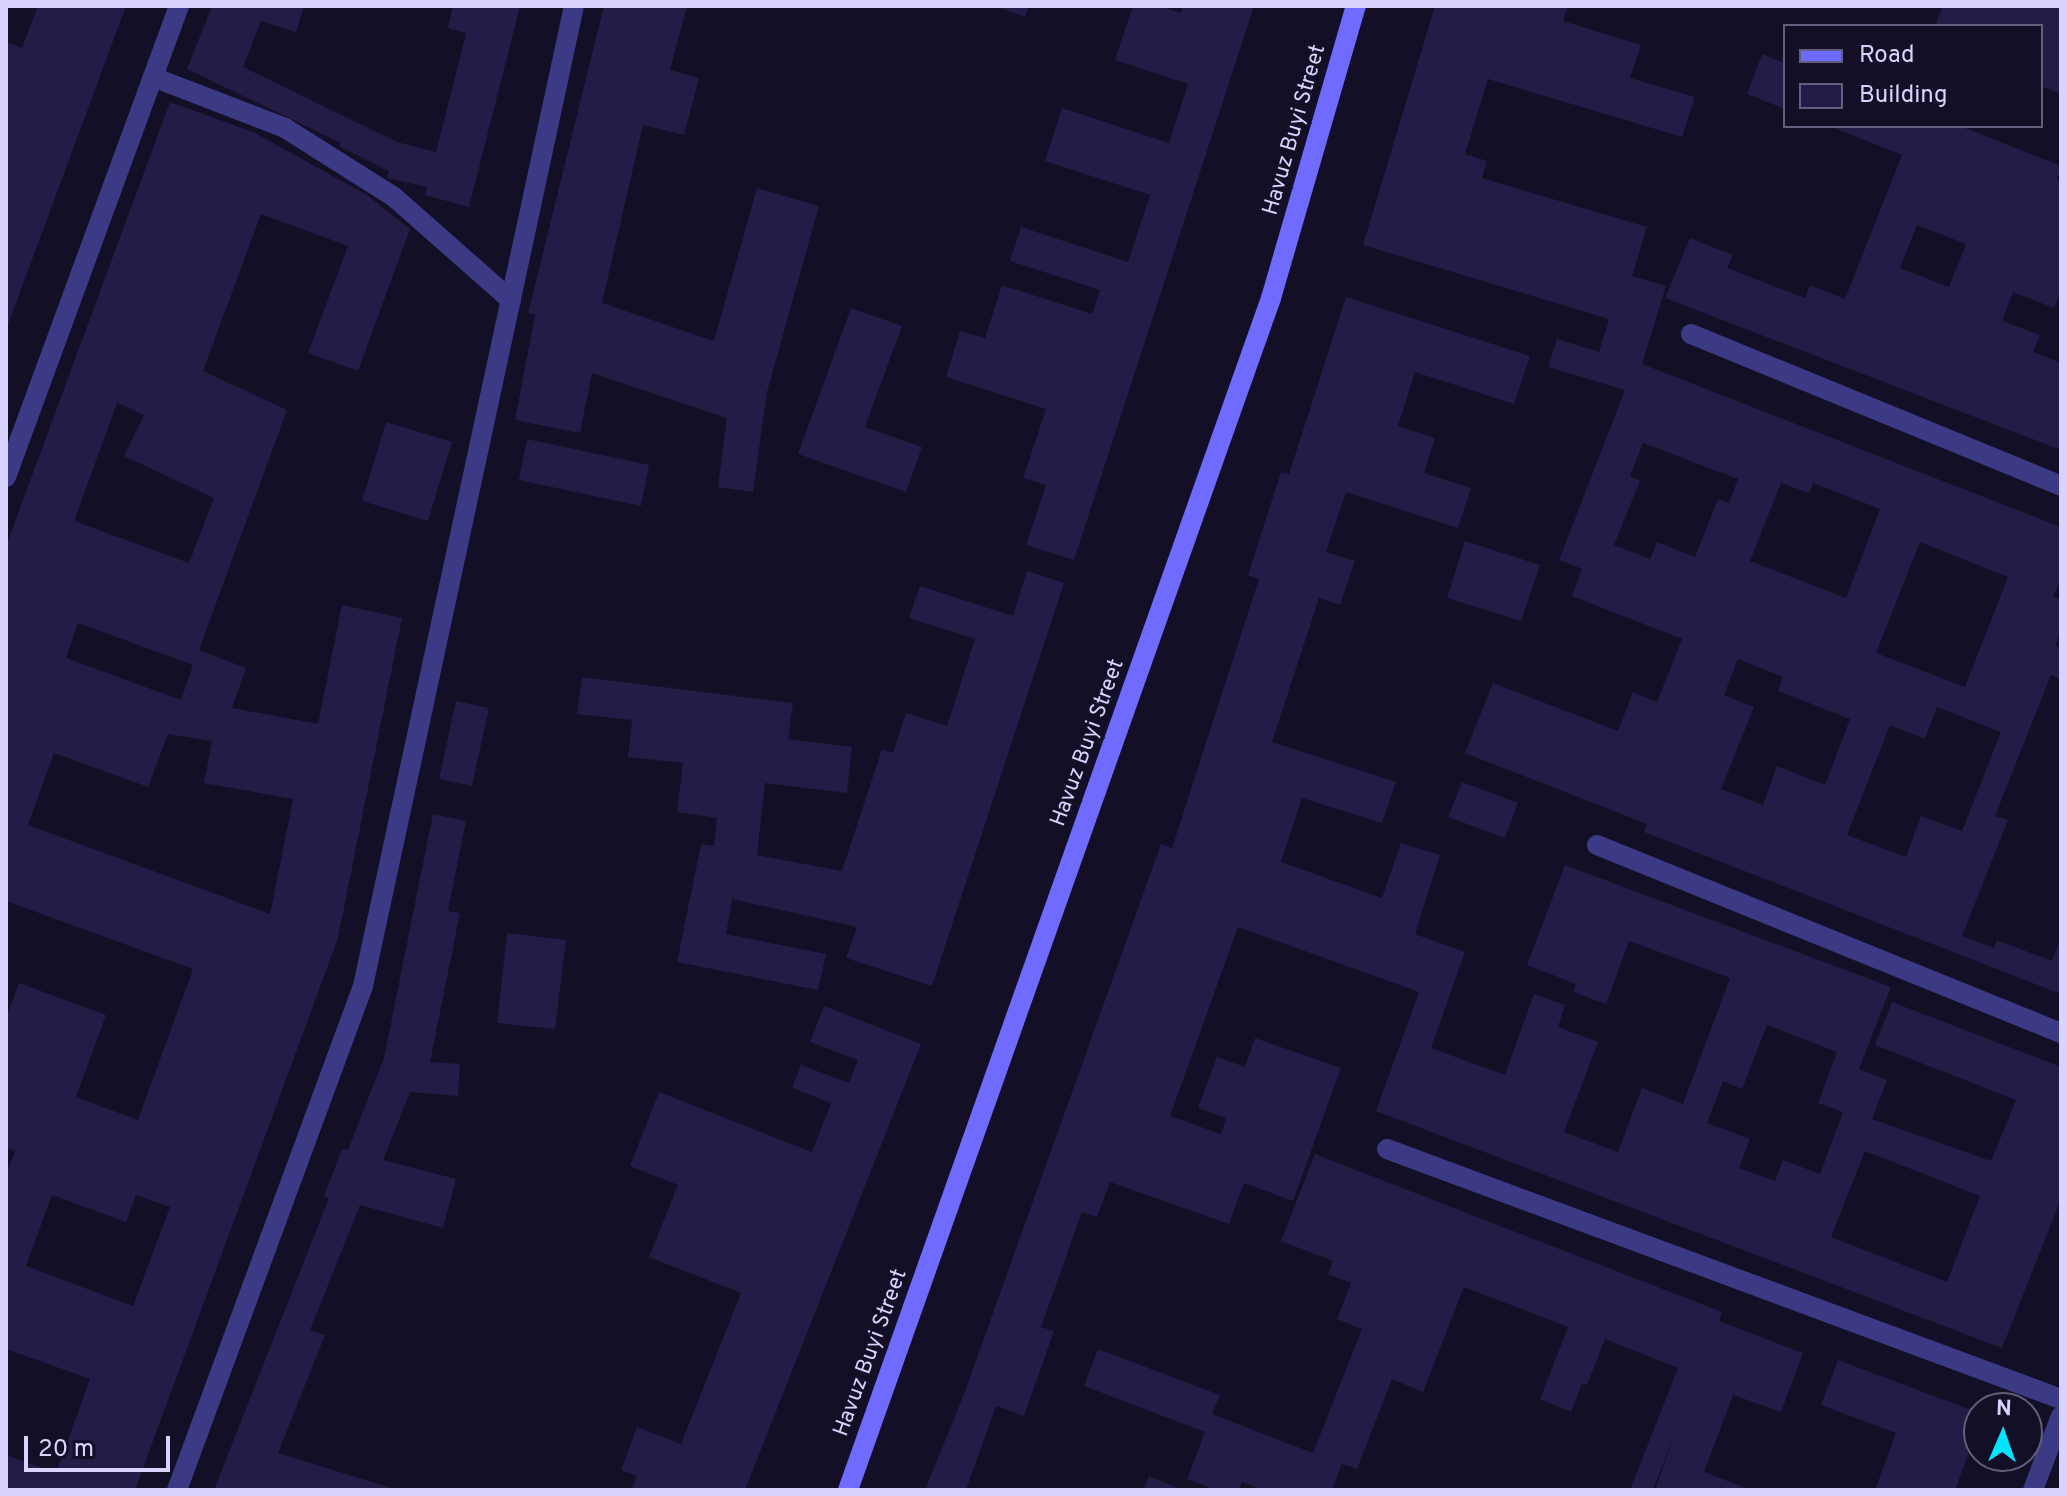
<!DOCTYPE html>
<html>
<head>
<meta charset="utf-8">
<style>
	body { margin:0 }
	#map { position:relative; width:2067px; height:1496px; overflow:hidden; background:#130f26; font-family:Overpass,sans-serif }
	div>[style] { position:absolute }
	.building>* { inset:0; background:#241b47 }
	.service>* { height:20px; margin:-10px; padding:0 10px; transform-origin:10px; border-radius:10px; background:#3d3a85 }
	.minor>* { height:20px; margin:-10px; padding:0 10px; transform-origin:10px; border-radius:10px; background:#3d3a85 }
	.secondary>* { height:20px; margin:-10px; padding:0 10px; transform-origin:10px; border-radius:10px; background:#6f6bff }
	span { translate:-50% -50%; white-space:nowrap; text-align:center; line-height:1.15; -webkit-text-stroke:7px #130f26; paint-order:stroke }
	.street-label { font-size:22px; color:#d9d4ff }
	.frame { position:absolute; inset:0; border:8px solid #d9d4ff; pointer-events:none }
	.legend { position:absolute; left:1783px; top:24px; width:260px; height:104px; box-sizing:border-box; background:#130f26; border:2px solid #625e7d; margin:0; padding:10px 14px; list-style:none; font-size:24px; color:#d9d4ff }
	.legend li { display:flex; align-items:center; gap:16px; height:40px }
	.legend b { width:40px; border:2px solid #625e7d }
	.north { position:absolute; left:1963px; top:1392px; width:80px; height:80px; box-sizing:border-box; background:#130f26; border:2px solid #625e7d; border-radius:50%; rotate:2deg; font-size:22px; font-weight:700; line-height:32px; text-align:center; color:#d9d4ff }
	.north::after { content:''; display:block; margin:auto; width:28px; height:36px; background:#00e5ff; clip-path:polygon(50% 0,100% 100%,50% 72%,0 100%) }
	.scale { position:absolute; left:24px; top:1436px; width:146px; height:36px; box-sizing:border-box; border:4px solid #d9d4ff; border-top:0; padding-left:10px; font-size:24px; line-height:28px; white-space:nowrap; color:#d9d4ff; -webkit-text-stroke:6px #130f26; paint-order:stroke }
</style>
</head>
<body>
<div id="map">
	<div class="building">
		<div style="clip-path:polygon(38px 6px,126px 6px,6px 330px,6px 42px,22px 48px)"></div>
		<div style="clip-path:polygon(212px 6px,304px 6px,296px 32px,261px 21px,243px 67px,397px 142px,436px 152px,466px 33px,448px 28px,453px 6px,520px 6px,469px 207px,425px 195px,427px 187px,387px 178px,389px 171px,339px 146px,341px 143px,187px 69px)"></div>
		<div style="clip-path:polygon(604px 6px,687px 6px,670px 70px,699px 78px,684px 135px,643px 125px,602px 303px,714px 341px,757px 188px,819px 206px,767px 392px,753px 492px,718px 487px,727px 418px,592px 373px,580px 433px,515px 420px,535px 315px,528px 313px)"></div>
		<div style="clip-path:polygon(994px 6px,1029px 6px,1025px 17px)"></div>
		<div style="clip-path:polygon(1133px 6px,1159px 6px,1181px 13px,1183px 6px,1254px 6px,1074px 560px,1026px 545px,1046px 485px,1023px 478px,1046px 409px,946px 377px,960px 331px,985px 338px,1002px 285px,1092px 314px,1100px 290px,1010px 261px,1021px 227px,1128px 262px,1150px 195px,1045px 161px,1062px 108px,1169px 143px,1188px 84px,1115px 60px)"></div>
		<div style="clip-path:polygon(evenodd,1435px 6px,1568px 6px,1563px 21px,1641px 45px,1630px 78px,1695px 97px,1682px 137px,1488px 79px,1465px 154px,1487px 161px,1482px 178px,1647px 227px,1632px 276px,1666px 286px,1642px 364px,2061px 527px,2061px 578px,2053px 597px,2061px 600px,2061px 631px,2055px 646px,2061px 648px,2061px 679px,2051px 675px,1995px 816px,2008px 820px,1962px 936px,1994px 948px,1997px 940px,2052px 961px,2061px 938px,2061px 994px,1644px 832px,1647px 824px,1465px 753px,1493px 683px,1618px 731px,1633px 692px,1657px 702px,1682px 639px,1572px 596px,1582px 569px,1559px 560px,1625px 390px,1548px 367px,1557px 339px,1599px 352px,1609px 319px,1363px 245px,1435px 6px,1643px 443px,1738px 479px,1729px 503px,1718px 499px,1695px 557px,1657px 542px,1650px 559px,1614px 545px,1640px 481px,1630px 476px,1643px 443px,1435px 6px,1781px 483px,1809px 493px,1813px 483px,1880px 509px,1846px 598px,1750px 561px,1781px 483px,1435px 6px,1920px 542px,2008px 577px,1965px 687px,1876px 653px,1920px 542px,1435px 6px,1738px 659px,1783px 677px,1778px 691px,1850px 719px,1825px 785px,1777px 766px,1763px 805px,1721px 789px,1754px 707px,1724px 695px,1738px 659px,1435px 6px,1937px 707px,2001px 732px,1962px 831px,1921px 816px,1906px 857px,1847px 835px,1890px 725px,1925px 739px,1937px 707px)"></div>
		<div style="clip-path:polygon(1943px 6px,2061px 6px,2061px 94px,2041px 86px,2041px 26px,1935px 26px)"></div>
		<div style="clip-path:polygon(1762px 54px,1785px 63px,1785px 109px,1747px 94px)"></div>
		<div style="clip-path:polygon(evenodd,170px 102px,253px 132px,367px 195px,410px 229px,358px 371px,308px 353px,348px 246px,261px 214px,203px 371px,287px 410px,199px 650px,246px 668px,232px 708px,318px 724px,342px 605px,402px 618px,338px 938px,135px 1490px,6px 1490px,6px 1455px,56px 1473px,90px 1379px,6px 1349px,6px 1174px,15px 1151px,6px 1148px,6px 1018px,19px 983px,106px 1015px,76px 1097px,138px 1120px,193px 969px,6px 901px,6px 546px,170px 102px,117px 403px,144px 415px,124px 456px,214px 498px,189px 563px,74px 521px,117px 403px,170px 102px,78px 623px,193px 665px,181px 700px,66px 658px,78px 623px,170px 102px,168px 734px,212px 741px,204px 783px,293px 799px,270px 914px,28px 825px,54px 753px,148px 787px,168px 734px,170px 102px,52px 1195px,126px 1222px,136px 1195px,170px 1207px,133px 1306px,26px 1266px,52px 1195px)"></div>
		<div style="clip-path:polygon(evenodd,1830px 126px,1960px 126px,2061px 166px,2057px 180px,2061px 182px,2061px 291px,2054px 308px,2013px 292px,2002px 321px,2040px 335px,2033px 352px,2061px 363px,2061px 450px,1665px 298px,1690px 238px,1733px 255px,1727px 268px,1805px 298px,1810px 285px,1845px 299px,1902px 155px,1830px 126px,1917px 225px,1966px 244px,1949px 287px,1900px 268px,1917px 225px)"></div>
		<div style="clip-path:polygon(evenodd,1346px 297px,1530px 356px,1514px 404px,1415px 372px,1398px 426px,1435px 438px,1424px 473px,1471px 488px,1458px 528px,1346px 492px,1326px 552px,1355px 561px,1340px 605px,1319px 598px,1272px 742px,1396px 782px,1382px 823px,1302px 798px,1281px 862px,1382px 898px,1401px 843px,1440px 855px,1415px 934px,1465px 952px,1431px 1048px,1505px 1075px,1534px 994px,1565px 1005px,1558px 1027px,1598px 1042px,1564px 1132px,1618px 1152px,1642px 1088px,1683px 1104px,1730px 978px,1629px 941px,1606px 1004px,1573px 992px,1576px 984px,1527px 965px,1565px 865px,1891px 987px,1859px 1069px,1887px 1080px,1872px 1119px,1991px 1161px,2016px 1100px,1875px 1045px,1892px 1002px,2061px 1067px,2061px 1199px,2002px 1348px,1376px 1111px,1419px 992px,1238px 927px,1170px 1116px,1221px 1134px,1226px 1118px,1198px 1108px,1217px 1057px,1245px 1067px,1255px 1038px,1341px 1068px,1293px 1201px,1244px 1183px,1229px 1224px,1110px 1182px,1097px 1217px,1082px 1212px,1041px 1327px,1054px 1331px,1024px 1416px,996px 1406px,966px 1490px,925px 1490px,964px 1394px,1161px 844px,1172px 848px,1259px 579px,1248px 575px,1281px 472px,1289px 474px,1346px 297px,1767px 1025px,1837px 1052px,1818px 1103px,1843px 1112px,1820px 1174px,1783px 1160px,1775px 1181px,1739px 1168px,1750px 1139px,1707px 1123px,1723px 1081px,1742px 1089px,1767px 1025px,1346px 297px,1865px 1151px,1980px 1196px,1947px 1282px,1831px 1237px,1865px 1151px)"></div>
		<div style="clip-path:polygon(851px 308px,902px 326px,865px 427px,922px 447px,906px 492px,798px 454px)"></div>
		<div style="clip-path:polygon(386px 422px,452px 442px,428px 521px,362px 501px)"></div>
		<div style="clip-path:polygon(527px 439px,649px 465px,641px 506px,519px 480px)"></div>
		<div style="clip-path:polygon(1465px 541px,1540px 565px,1521px 621px,1447px 598px)"></div>
		<div style="clip-path:polygon(1027px 571px,1064px 583px,932px 986px,846px 958px,857px 927px,732px 899px,726px 934px,826px 954px,818px 990px,677px 962px,701px 844px,714px 846px,717px 818px,677px 812px,683px 763px,628px 757px,632px 720px,577px 714px,582px 677px,793px 703px,788px 739px,852px 747px,847px 793px,765px 783px,757px 855px,842px 871px,882px 749px,893px 753px,906px 713px,947px 726px,975px 639px,909px 618px,920px 586px,1013px 616px)"></div>
		<div style="clip-path:polygon(456px 701px,489px 708px,472px 786px,439px 779px)"></div>
		<div style="clip-path:polygon(1462px 782px,1518px 803px,1505px 838px,1448px 817px)"></div>
		<div style="clip-path:polygon(433px 814px,466px 821px,448px 911px,460px 913px,430px 1062px,460px 1064px,458px 1096px,410px 1092px,383px 1160px,456px 1179px,443px 1228px,360px 1205px,310px 1330px,325px 1335px,278px 1453px,398px 1490px,214px 1490px,329px 1198px,324px 1196px,342px 1149px,348px 1150px,384px 1058px)"></div>
		<div style="clip-path:polygon(507px 933px,566px 940px,555px 1029px,497px 1023px)"></div>
		<div style="clip-path:polygon(824px 1006px,921px 1044px,745px 1490px,631px 1490px,637px 1476px,621px 1470px,637px 1427px,681px 1444px,741px 1293px,649px 1257px,678px 1185px,630px 1166px,659px 1092px,812px 1152px,831px 1103px,792px 1088px,801px 1065px,849px 1083px,858px 1060px,810px 1042px)"></div>
		<div style="clip-path:polygon(1315px 1154px,1722px 1312px,1719px 1321px,1803px 1353px,1781px 1412px,1733px 1395px,1704px 1472px,1751px 1490px,1655px 1490px,1675px 1433px,1653px 1490px,1630px 1490px,1678px 1368px,1605px 1339px,1587px 1385px,1582px 1384px,1571px 1412px,1540px 1399px,1568px 1327px,1464px 1287px,1423px 1392px,1392px 1379px,1357px 1469px,1342px 1464px,1332px 1490px,1264px 1490px,1242px 1482px,1239px 1490px,1216px 1490px,1187px 1479px,1205px 1432px,1084px 1386px,1098px 1349px,1220px 1395px,1212px 1414px,1313px 1453px,1362px 1329px,1337px 1319px,1351px 1283px,1328px 1274px,1333px 1261px,1281px 1241px)"></div>
		<div style="clip-path:polygon(1838px 1360px,1979px 1413px,1979px 1425px,1955px 1490px,1875px 1490px,1896px 1433px,1821px 1405px)"></div>
		<div style="clip-path:polygon(1149px 1476px,1183px 1490px,1143px 1490px)"></div>
	</div>
	<div class="service">
		<div style="left:153px;top:77px;width:142px;rotate:21.1deg"></div>
		<div style="left:285px;top:128px;width:129px;rotate:32.3deg"></div>
		<div style="left:394px;top:197px;width:156px;rotate:41.4deg"></div>
	</div>
	<div class="minor">
		<div style="left:1691px;top:334px;width:400px;rotate:22.3deg"></div>
		<div style="left:6px;top:477px;width:502px;rotate:-69.83deg"></div>
		<div style="left:1597px;top:845px;width:501px;rotate:22.06deg"></div>
		<div style="left:1387px;top:1149px;width:719px;rotate:20.35deg"></div>
		<div style="left:177px;top:1490px;width:537px;rotate:-69.74deg"></div>
		<div style="left:363px;top:986px;width:1002px;rotate:-77.85deg"></div>
		<div style="left:2033px;top:1490px;width:79px;rotate:-69.3deg"></div>
	</div>
	<div class="secondary">
		<div style="left:848px;top:1490px;width:1265px;rotate:-70.46deg"></div>
		<div style="left:1271px;top:298px;width:304px;rotate:-73.8deg"></div>
	</div>
	<div class="street-label">
		<span style="left:1295px;top:130px;rotate:-74deg">Havuz Buyi Street</span>
		<span style="left:1088px;top:743px;rotate:-70deg">Havuz Buyi Street</span>
		<span style="left:871px;top:1353px;rotate:-70deg">Havuz Buyi Street</span>
	</div>
	<div class="frame"></div>
	<ul class="legend">
	<li><b style="height:10px;background:#6f6bff"></b>Road</li>
	<li><b style="height:22px;background:#241b47"></b>Building</li>
	</ul>
	<div class="north">N</div>
	<div class="scale">20 m</div>
</div>
</body>
</html>
